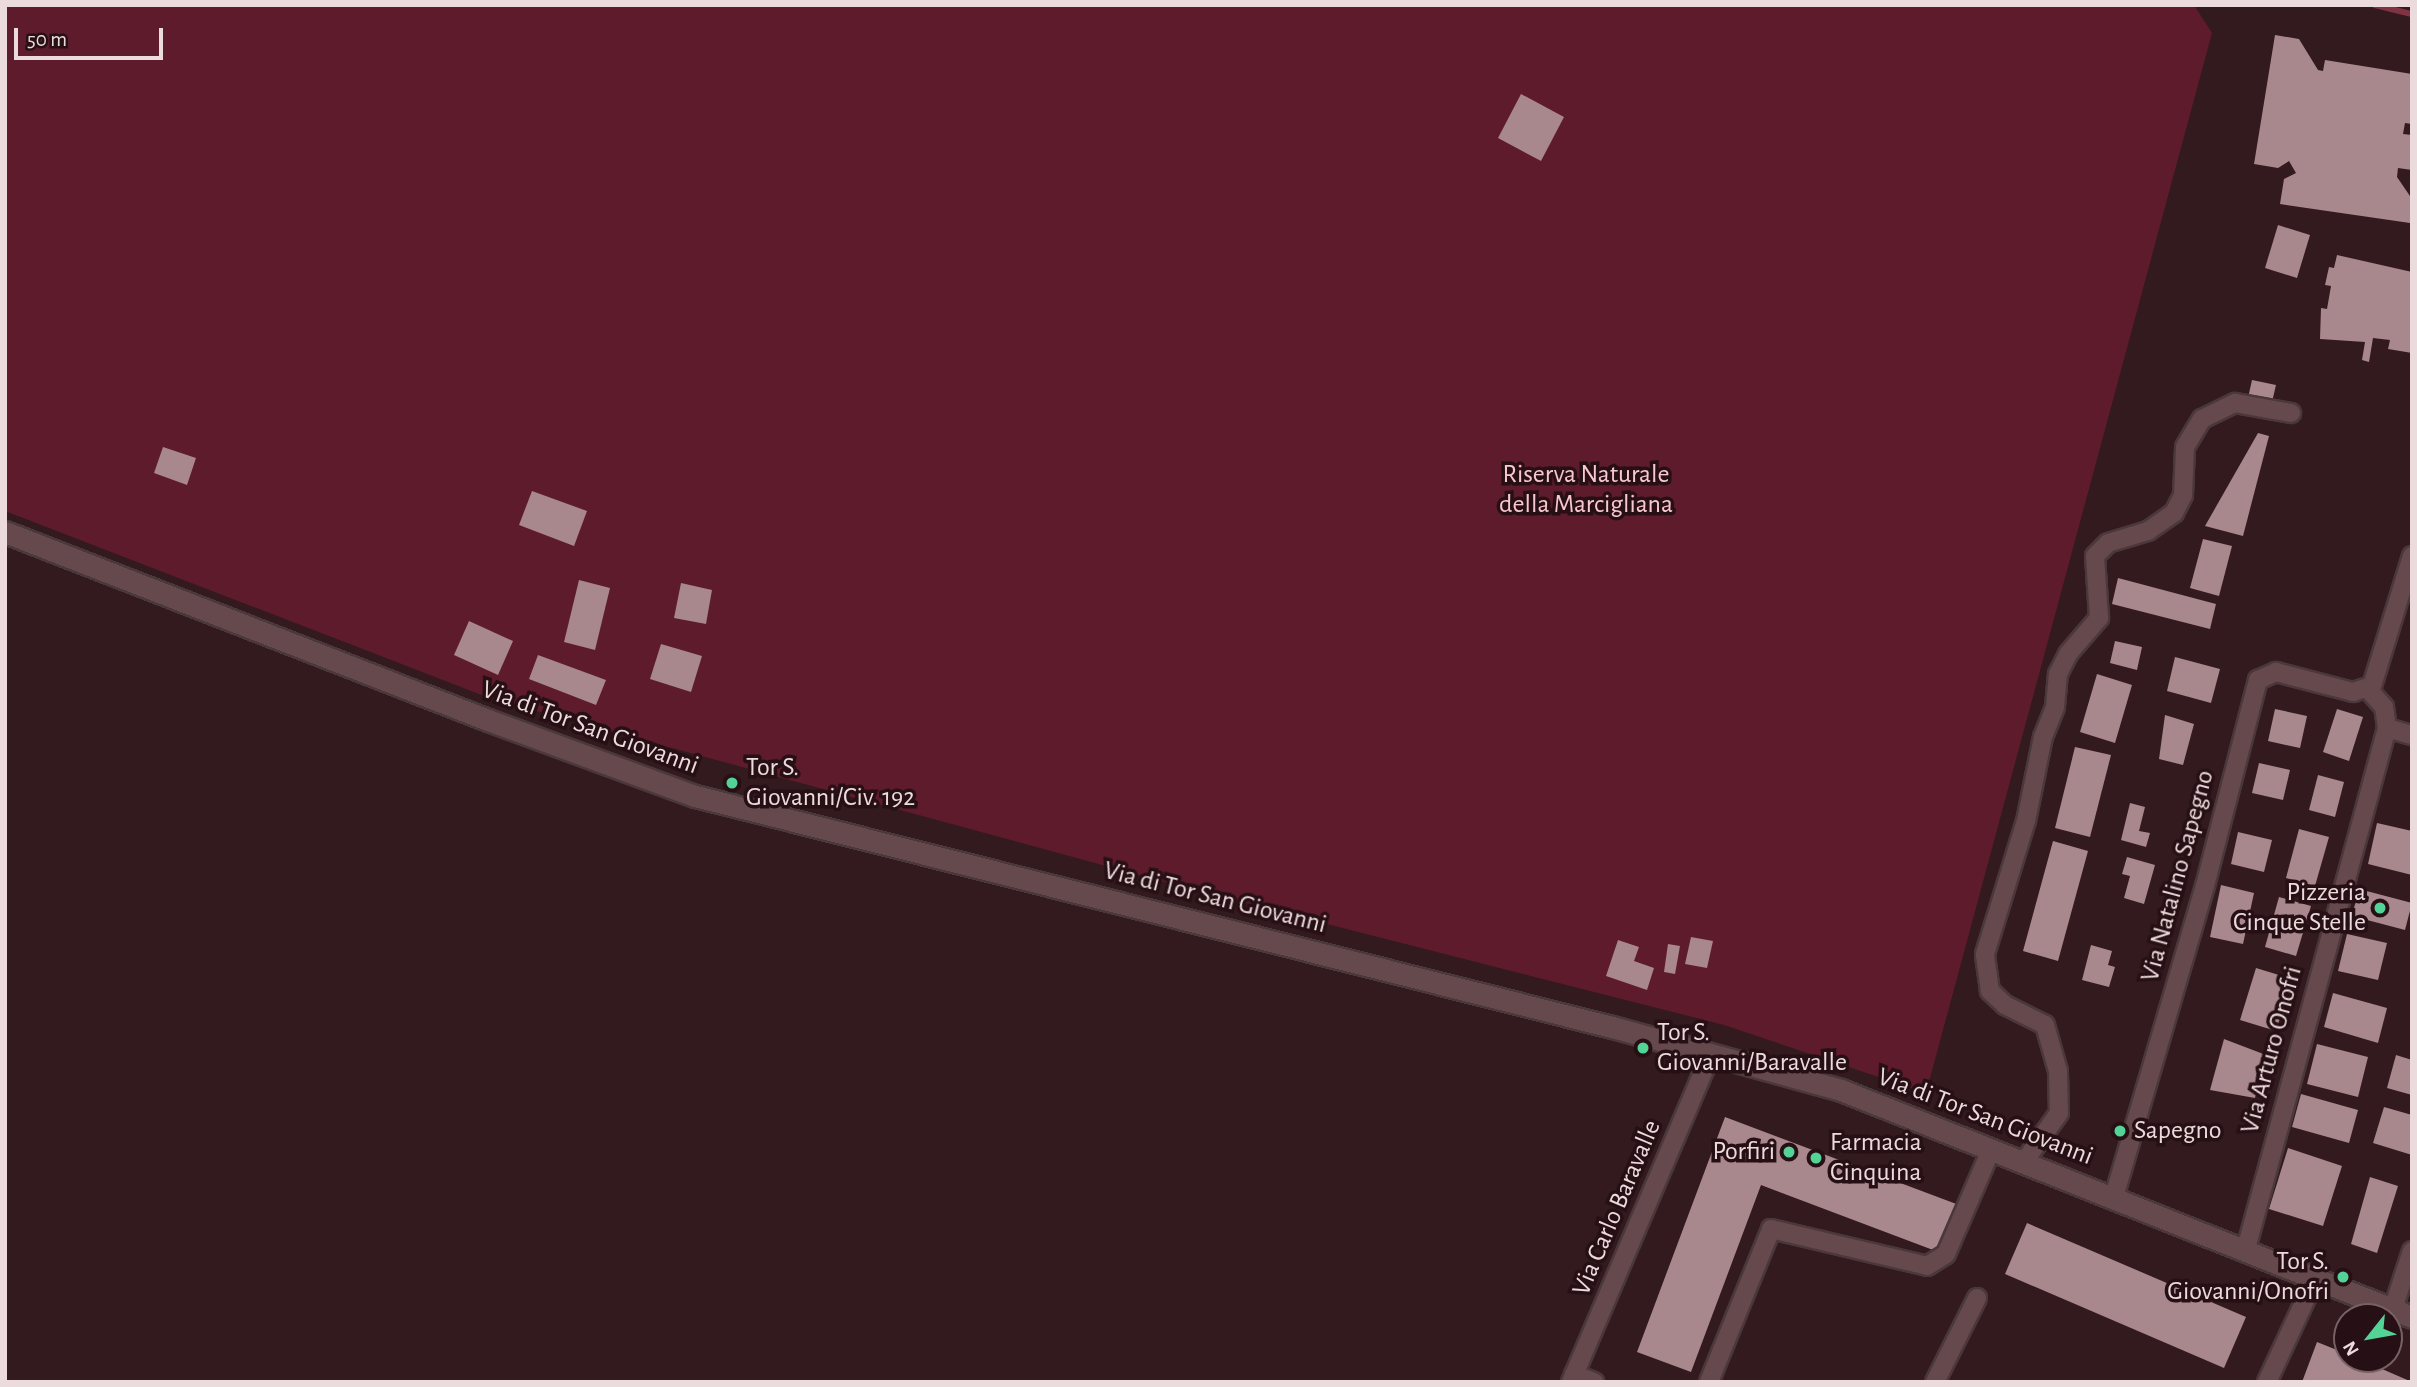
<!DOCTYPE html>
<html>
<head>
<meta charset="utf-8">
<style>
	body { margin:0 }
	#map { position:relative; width:2417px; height:1387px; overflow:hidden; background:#321a1e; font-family:"Alegreya Sans",sans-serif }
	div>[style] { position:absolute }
	.green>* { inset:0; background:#5d1b2b }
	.stream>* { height:6px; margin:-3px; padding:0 3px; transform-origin:3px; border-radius:3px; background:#813344 }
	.building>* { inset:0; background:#a8888d }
	.roads { filter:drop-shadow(2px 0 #4b383b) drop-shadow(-2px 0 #4b383b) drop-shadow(0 2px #4b383b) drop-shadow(0 -2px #4b383b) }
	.street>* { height:18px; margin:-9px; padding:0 9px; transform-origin:9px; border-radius:9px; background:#65494d }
	.secondary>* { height:21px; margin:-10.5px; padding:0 10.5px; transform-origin:10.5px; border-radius:10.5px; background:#65494d }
	.dots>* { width:19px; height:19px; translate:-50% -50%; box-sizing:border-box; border:4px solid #271015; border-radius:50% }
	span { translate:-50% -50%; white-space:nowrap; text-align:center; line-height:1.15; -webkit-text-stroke:7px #271015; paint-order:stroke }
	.park-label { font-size:26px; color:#f9c8cf }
	.street-label { font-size:26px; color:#ecdbdd }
	.poi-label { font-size:26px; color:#ecdbdd }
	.left { translate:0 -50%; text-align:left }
	.right { translate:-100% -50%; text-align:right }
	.frame { position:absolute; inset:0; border:7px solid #ecdbdd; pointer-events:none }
	.north { position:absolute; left:2333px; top:1303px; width:70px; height:70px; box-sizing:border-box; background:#271015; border:2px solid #766165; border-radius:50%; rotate:239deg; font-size:19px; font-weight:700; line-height:28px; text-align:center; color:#ecdbdd }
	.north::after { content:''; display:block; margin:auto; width:24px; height:32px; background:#54d396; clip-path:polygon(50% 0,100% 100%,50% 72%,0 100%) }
	.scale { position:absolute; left:14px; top:28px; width:149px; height:32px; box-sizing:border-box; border:4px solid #ecdbdd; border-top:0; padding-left:9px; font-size:21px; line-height:24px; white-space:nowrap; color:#ecdbdd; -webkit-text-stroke:5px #271015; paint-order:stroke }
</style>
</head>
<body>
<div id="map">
	<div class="green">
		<div style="clip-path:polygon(5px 5px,2194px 5px,2212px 33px,1926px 1093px,1724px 1025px,1205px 893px,492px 699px,5px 511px)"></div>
	</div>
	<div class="stream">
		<div style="left:2375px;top:5px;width:38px;rotate:14deg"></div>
	</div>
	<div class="building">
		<div style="clip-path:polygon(2275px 35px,2299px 39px,2318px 70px,2323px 71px,2325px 60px,2412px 74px,2412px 124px,2405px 123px,2403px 134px,2412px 135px,2412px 170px,2398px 168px,2397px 177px,2412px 199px,2410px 223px,2280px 204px,2284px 179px,2296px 173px,2289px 161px,2278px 168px,2254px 164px)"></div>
		<div style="clip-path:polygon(1521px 94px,1564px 117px,1541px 161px,1498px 138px)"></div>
		<div style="clip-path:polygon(2278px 225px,2310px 235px,2297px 278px,2265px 268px)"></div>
		<div style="clip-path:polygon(2337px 255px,2412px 272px,2412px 353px,2388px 349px,2390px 340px,2373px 338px,2369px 362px,2362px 360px,2365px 342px,2320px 339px,2321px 308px,2327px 309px,2331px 286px,2325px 285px,2329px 267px,2334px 268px)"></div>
		<div style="clip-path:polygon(2252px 380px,2276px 385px,2272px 402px,2248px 398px)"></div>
		<div style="clip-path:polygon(2258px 433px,2269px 436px,2243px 536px,2205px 526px)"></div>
		<div style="clip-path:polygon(163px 447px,196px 458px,187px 485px,154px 473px)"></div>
		<div style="clip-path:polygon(532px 491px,587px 511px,574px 546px,519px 525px)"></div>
		<div style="clip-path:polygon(2203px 539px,2232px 546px,2219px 596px,2190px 588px)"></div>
		<div style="clip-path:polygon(2118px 578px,2216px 604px,2210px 629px,2112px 604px)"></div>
		<div style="clip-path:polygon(579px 580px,610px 588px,595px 650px,564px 642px)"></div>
		<div style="clip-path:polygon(681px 583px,712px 590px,706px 624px,674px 618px)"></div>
		<div style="clip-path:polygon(469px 621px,513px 641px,498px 675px,454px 655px)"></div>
		<div style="clip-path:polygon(2115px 641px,2142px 647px,2137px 670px,2110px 663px)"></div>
		<div style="clip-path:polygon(661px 644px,702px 656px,691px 692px,650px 679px)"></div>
		<div style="clip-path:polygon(538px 655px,606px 680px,596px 705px,529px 679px)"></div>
		<div style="clip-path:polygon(2175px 657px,2220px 669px,2211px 703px,2167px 691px)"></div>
		<div style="clip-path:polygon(2097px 674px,2132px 685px,2115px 743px,2080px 732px)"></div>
		<div style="clip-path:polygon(2275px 709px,2307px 716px,2300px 748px,2268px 741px)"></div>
		<div style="clip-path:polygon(2337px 709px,2363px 717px,2349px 761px,2323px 752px)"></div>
		<div style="clip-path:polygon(2165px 715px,2194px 724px,2183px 765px,2159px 759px)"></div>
		<div style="clip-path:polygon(2075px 747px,2111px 755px,2090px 837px,2055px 828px)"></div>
		<div style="clip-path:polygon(2259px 763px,2290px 770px,2283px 800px,2252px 793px)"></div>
		<div style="clip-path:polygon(2318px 775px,2344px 782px,2335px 817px,2309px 810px)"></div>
		<div style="clip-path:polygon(2130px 803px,2145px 807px,2139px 831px,2150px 833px,2146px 847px,2121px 840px)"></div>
		<div style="clip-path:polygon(2377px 823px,2412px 831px,2412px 875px,2368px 864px)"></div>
		<div style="clip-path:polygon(2299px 829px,2329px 837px,2315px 886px,2286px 878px)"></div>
		<div style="clip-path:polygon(2238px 832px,2272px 840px,2264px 872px,2231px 864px)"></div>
		<div style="clip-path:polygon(2053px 841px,2088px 851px,2058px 961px,2023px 951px)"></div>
		<div style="clip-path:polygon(2127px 857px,2155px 865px,2144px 904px,2124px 898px,2130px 876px,2122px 874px)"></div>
		<div style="clip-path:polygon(2221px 885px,2254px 893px,2243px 944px,2210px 937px)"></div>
		<div style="clip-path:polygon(2359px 889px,2412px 903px,2405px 930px,2352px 916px)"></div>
		<div style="clip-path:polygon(2279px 897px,2311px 906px,2296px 956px,2265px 947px)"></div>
		<div style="clip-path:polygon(2347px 934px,2387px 943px,2378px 980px,2338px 971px)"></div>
		<div style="clip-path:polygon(1691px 937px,1713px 941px,1707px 968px,1685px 964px)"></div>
		<div style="clip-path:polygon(1618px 940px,1639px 947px,1634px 961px,1654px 968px,1647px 990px,1606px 976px)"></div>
		<div style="clip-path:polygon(1668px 944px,1680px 946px,1675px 974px,1664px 972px)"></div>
		<div style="clip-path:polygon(2091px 945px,2112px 951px,2108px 965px,2115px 967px,2109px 987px,2082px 980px)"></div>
		<div style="clip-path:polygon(2256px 968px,2292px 979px,2276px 1031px,2240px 1020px)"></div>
		<div style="clip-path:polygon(2333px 993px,2387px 1008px,2378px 1043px,2324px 1027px)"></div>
		<div style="clip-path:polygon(2224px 1039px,2266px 1055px,2255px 1098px,2210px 1090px)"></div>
		<div style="clip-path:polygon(2317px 1044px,2368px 1057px,2358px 1097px,2307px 1084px)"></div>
		<div style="clip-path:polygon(2396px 1055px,2412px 1060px,2412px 1095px,2387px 1088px)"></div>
		<div style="clip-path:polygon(2301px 1094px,2358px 1110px,2349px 1143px,2292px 1127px)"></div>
		<div style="clip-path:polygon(2384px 1107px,2412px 1115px,2412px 1155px,2373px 1143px)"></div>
		<div style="clip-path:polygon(1725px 1117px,1959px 1205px,1941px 1253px,1761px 1185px,1691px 1372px,1637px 1352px)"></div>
		<div style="clip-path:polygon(2288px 1148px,2342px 1166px,2323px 1226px,2269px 1209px)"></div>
		<div style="clip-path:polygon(2370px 1177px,2398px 1186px,2377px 1253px,2351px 1244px)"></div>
		<div style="clip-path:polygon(2027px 1223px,2246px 1317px,2224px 1368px,2005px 1274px)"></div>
		<div style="clip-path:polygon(2317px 1342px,2347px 1354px,2347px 1359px,2359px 1359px,2412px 1382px,2302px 1382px)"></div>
	</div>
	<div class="roads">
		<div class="street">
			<div style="left:2387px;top:728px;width:26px;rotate:16deg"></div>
			<div style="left:2024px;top:1162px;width:60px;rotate:-54.5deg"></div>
			<div style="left:2059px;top:1113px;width:42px;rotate:-91.4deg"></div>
			<div style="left:2058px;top:1071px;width:48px;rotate:-105.8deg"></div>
			<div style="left:2045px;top:1025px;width:45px;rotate:-153.4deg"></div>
			<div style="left:2005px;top:1005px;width:21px;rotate:-137deg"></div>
			<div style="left:1990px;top:991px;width:37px;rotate:-98deg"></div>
			<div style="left:1985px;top:954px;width:139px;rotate:-72.9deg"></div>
			<div style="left:2026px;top:821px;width:86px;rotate:-78.6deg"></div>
			<div style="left:2043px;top:737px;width:32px;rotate:-68deg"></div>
			<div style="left:2055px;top:707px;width:33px;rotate:-85deg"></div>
			<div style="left:2058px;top:674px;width:22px;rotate:-63deg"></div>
			<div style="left:2068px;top:654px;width:48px;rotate:-49.3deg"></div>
			<div style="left:2099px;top:618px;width:62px;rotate:-93.7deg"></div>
			<div style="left:2095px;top:556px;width:18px;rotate:-45deg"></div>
			<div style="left:2108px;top:543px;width:42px;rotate:-16.7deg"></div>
			<div style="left:2148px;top:531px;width:32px;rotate:-35deg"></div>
			<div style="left:2174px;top:513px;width:20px;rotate:-63deg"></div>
			<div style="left:2183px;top:495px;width:48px;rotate:-87.6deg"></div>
			<div style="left:2185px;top:447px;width:33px;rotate:-59deg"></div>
			<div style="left:2202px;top:419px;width:37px;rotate:-26deg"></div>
			<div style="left:2235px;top:403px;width:57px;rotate:10.1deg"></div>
			<div style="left:2114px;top:1197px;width:324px;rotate:-73.7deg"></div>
			<div style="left:2205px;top:886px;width:213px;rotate:-75.6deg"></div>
			<div style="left:2258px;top:680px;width:20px;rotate:-24deg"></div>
			<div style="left:2276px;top:672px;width:80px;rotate:14.6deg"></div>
			<div style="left:2353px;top:692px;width:20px;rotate:-18deg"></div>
			<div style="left:2372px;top:686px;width:136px;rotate:-72.9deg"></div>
			<div style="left:2246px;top:1249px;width:540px;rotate:-74.86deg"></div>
			<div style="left:2387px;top:728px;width:21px;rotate:-98deg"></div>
			<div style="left:2384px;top:707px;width:24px;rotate:-132deg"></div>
			<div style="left:2393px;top:1309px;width:61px;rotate:-71.9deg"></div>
			<div style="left:1574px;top:1374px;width:22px;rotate:22deg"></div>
			<div style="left:1571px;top:1382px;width:357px;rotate:-66.9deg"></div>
			<div style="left:1709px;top:1382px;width:165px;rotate:-67.9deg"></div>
			<div style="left:1771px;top:1229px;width:160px;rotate:13.3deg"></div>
			<div style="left:1927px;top:1266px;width:22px;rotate:-32deg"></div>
			<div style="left:1946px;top:1254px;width:113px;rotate:-66.6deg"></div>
			<div style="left:1935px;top:1382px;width:94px;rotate:-63.4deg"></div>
			<div style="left:2267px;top:1382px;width:116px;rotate:-65deg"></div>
		</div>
		<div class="secondary">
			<div style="left:5px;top:532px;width:518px;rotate:21.27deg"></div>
			<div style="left:488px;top:720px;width:221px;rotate:20.2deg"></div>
			<div style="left:695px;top:796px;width:946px;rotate:14.14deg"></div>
			<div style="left:1612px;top:1027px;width:238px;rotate:15.4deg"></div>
			<div style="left:1841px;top:1090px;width:614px;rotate:21.68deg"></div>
		</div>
	</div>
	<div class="dots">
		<div style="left:732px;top:783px;background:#54d396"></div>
		<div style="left:2380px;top:908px;background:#54d396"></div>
		<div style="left:1643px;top:1048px;background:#54d396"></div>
		<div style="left:2120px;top:1131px;background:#54d396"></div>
		<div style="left:1789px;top:1152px;background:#54d396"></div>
		<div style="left:1816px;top:1158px;background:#54d396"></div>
		<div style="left:2343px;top:1277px;background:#54d396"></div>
	</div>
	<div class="park-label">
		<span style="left:1586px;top:490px">Riserva Naturale<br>della Marcigliana</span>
	</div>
	<div class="street-label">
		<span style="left:590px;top:728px;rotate:20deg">Via di Tor San Giovanni</span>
		<span style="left:2178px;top:876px;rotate:-75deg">Via Natalino Sapegno</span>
		<span style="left:1215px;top:898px;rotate:14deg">Via di Tor San Giovanni</span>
		<span style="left:2272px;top:1050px;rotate:-75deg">Via Arturo Onofri</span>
		<span style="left:1985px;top:1117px;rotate:21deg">Via di Tor San Giovanni</span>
		<span style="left:1617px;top:1208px;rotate:-67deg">Via Carlo Baravalle</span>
	</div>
	<div class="poi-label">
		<span class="left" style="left:746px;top:783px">Tor S.<br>Giovanni/Civ. 192</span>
		<span class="right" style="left:2366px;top:908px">Pizzeria<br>Cinque Stelle</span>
		<span class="left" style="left:1657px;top:1048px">Tor S.<br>Giovanni/Baravalle</span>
		<span class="left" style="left:2134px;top:1131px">Sapegno</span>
		<span class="left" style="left:1830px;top:1158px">Farmacia<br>Cinquina</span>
		<span class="right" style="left:1775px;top:1152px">Porfiri</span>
		<span class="right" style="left:2329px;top:1277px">Tor S.<br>Giovanni/Onofri</span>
	</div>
	<div class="frame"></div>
	<div class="north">N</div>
	<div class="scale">50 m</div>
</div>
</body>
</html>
